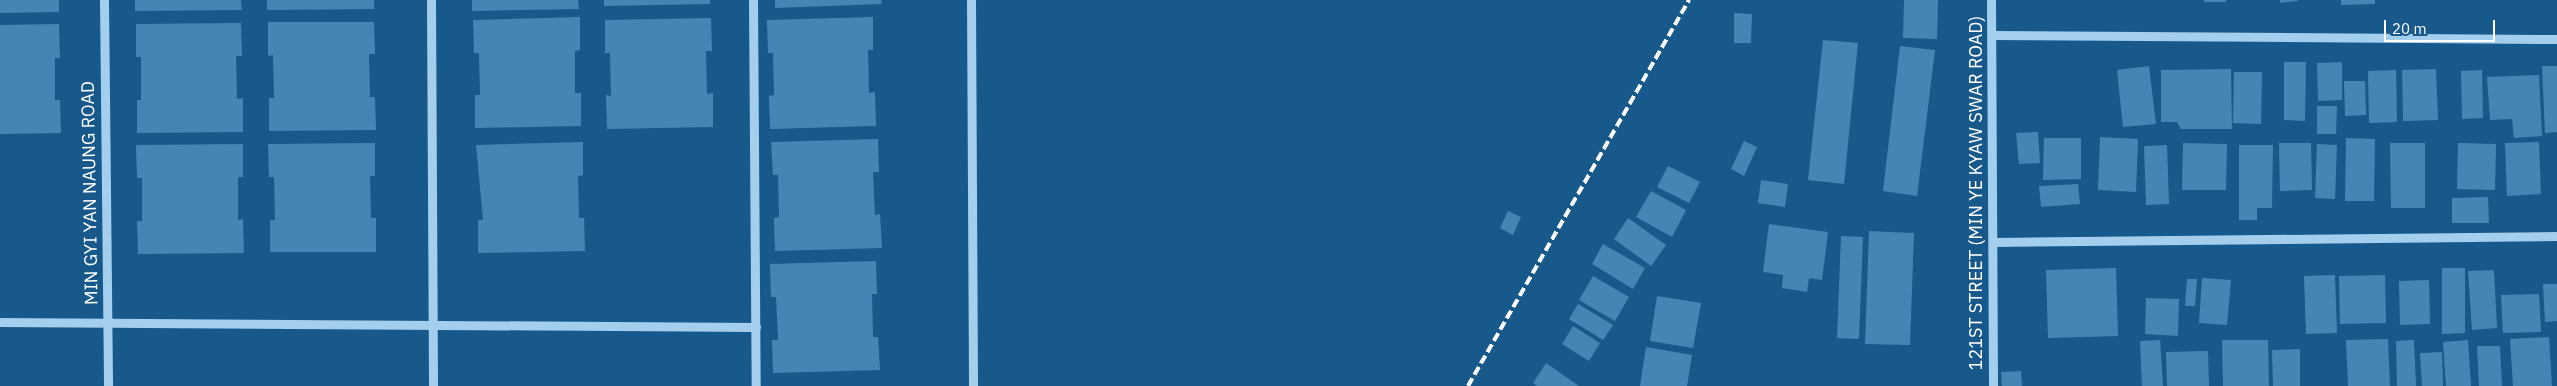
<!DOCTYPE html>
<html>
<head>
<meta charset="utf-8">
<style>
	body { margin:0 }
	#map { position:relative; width:2557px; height:386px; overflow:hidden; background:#18598b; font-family:"IBM Plex Sans",sans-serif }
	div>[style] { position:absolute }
	.building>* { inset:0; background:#4585b6 }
	.minor>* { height:9px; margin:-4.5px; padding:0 4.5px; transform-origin:4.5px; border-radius:4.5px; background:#a3ceee }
	.rail>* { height:4px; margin-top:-2px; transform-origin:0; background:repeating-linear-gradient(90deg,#fff 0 9px,transparent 0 13px) }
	span { translate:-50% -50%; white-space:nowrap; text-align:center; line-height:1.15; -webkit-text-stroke:4px #18598b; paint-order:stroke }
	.street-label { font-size:18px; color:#fff }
	.scale { position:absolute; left:2384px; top:20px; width:111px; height:22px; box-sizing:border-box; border:2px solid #fff; border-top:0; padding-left:6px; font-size:15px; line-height:18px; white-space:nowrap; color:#fff; -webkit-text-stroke:4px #18598b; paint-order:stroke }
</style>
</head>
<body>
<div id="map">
	<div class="building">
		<div style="clip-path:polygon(0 0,59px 0,59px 12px,0 13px)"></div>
		<div style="clip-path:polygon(135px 0,241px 0,242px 10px,135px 11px)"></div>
		<div style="clip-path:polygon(267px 0,374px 0,374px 9px,267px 10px)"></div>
		<div style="clip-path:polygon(472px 0,578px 0,579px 9px,472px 11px)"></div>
		<div style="clip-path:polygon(604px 0,710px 0,710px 4px,604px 6px)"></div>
		<div style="clip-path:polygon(775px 0,881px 0,882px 4px,775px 8px)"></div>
		<div style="clip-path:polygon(1904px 0,1938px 0,1937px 39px,1903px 38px)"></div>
		<div style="clip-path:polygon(2204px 0,2226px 0,2226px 2px,2204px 2px)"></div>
		<div style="clip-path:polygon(2280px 0,2298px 0,2298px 1px,2280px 3px)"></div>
		<div style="clip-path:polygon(2341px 0,2375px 0,2375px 4px,2341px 5px)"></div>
		<div style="clip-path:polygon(1734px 13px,1752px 14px,1751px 43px,1734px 43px)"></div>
		<div style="clip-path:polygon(580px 17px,580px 50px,575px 51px,575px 93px,581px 93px,581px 126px,475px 128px,475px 95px,480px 95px,479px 53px,474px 53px,473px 20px)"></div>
		<div style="clip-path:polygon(873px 17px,873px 50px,868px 50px,869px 93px,875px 92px,876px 126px,770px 129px,769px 96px,774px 95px,773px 53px,768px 53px,767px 20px)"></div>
		<div style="clip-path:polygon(711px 18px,712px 51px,706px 51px,707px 94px,713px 93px,713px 127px,607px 129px,606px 95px,611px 96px,610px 53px,605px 53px,605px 20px)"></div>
		<div style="clip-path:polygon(268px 22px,374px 22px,375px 54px,369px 54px,370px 97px,375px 97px,376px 130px,269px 131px,269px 98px,274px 98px,273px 55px,268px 56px)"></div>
		<div style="clip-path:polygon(241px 23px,242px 56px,236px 56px,237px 99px,243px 98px,243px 132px,137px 133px,137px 100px,141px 100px,141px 57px,136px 57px,136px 24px)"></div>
		<div style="clip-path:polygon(59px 24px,60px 58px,55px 58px,55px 100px,60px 100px,61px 133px,0 134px,0 25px)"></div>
		<div style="clip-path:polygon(1823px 40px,1858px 43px,1844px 184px,1808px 180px)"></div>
		<div style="clip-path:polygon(1900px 46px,1935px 50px,1917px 196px,1883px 191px)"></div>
		<div style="clip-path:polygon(2284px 62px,2306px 62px,2305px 121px,2284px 120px)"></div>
		<div style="clip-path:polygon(2342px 62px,2342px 100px,2318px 101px,2317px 63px)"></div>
		<div style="clip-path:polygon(2149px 66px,2156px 124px,2123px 127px,2117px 70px)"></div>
		<div style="clip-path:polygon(2542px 66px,2557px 66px,2557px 132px,2545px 133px)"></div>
		<div style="clip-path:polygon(2231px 69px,2232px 129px,2181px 129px,2177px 122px,2161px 122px,2161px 70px)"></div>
		<div style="clip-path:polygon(2436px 69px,2438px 120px,2403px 121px,2402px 70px)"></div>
		<div style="clip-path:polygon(2396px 70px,2397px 122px,2369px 123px,2368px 71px)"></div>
		<div style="clip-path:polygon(2482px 70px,2483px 118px,2462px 119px,2461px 71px)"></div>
		<div style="clip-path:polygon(2234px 72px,2262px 72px,2261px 124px,2233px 123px)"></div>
		<div style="clip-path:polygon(2539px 75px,2542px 136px,2514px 138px,2512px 119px,2490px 120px,2487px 77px)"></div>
		<div style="clip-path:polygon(2344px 81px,2365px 81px,2366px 115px,2345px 116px)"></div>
		<div style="clip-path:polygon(2317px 106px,2337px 106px,2336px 134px,2317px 134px)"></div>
		<div style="clip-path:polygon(2038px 132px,2040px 163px,2019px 164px,2016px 133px)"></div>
		<div style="clip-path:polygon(2100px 137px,2138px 139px,2136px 192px,2098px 190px)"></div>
		<div style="clip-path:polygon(2044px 138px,2081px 138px,2081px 179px,2043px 180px)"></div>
		<div style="clip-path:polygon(2346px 138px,2375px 139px,2374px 201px,2345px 201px)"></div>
		<div style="clip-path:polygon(878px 139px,879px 172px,873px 172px,875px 215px,880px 214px,882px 248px,775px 251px,774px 218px,779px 217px,778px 175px,773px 175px,771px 142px)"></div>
		<div style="clip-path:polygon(1744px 141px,1757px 147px,1744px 176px,1731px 169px)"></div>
		<div style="clip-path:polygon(583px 142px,583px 175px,578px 176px,579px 218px,584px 218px,585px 251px,478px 253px,478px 220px,483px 220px,476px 145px)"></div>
		<div style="clip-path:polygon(2539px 142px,2541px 194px,2507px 196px,2505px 143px)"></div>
		<div style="clip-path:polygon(375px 143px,375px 176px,370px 176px,371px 218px,376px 218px,376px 252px,270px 252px,270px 220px,275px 220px,274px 177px,269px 177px,268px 144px)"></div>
		<div style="clip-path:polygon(2183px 143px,2227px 144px,2226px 190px,2182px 190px)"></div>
		<div style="clip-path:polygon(2279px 143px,2311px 143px,2312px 190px,2280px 191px)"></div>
		<div style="clip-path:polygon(2390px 143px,2425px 143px,2425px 208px,2391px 208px)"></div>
		<div style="clip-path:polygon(2458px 143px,2496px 144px,2495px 190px,2457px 189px)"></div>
		<div style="clip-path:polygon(243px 144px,243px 177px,238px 177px,238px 220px,243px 219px,244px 253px,138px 254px,137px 221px,142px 221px,142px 178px,137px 178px,136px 145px)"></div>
		<div style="clip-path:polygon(2317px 144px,2337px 145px,2335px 199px,2315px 198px)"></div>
		<div style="clip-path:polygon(2167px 145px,2169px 204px,2146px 205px,2144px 146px)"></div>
		<div style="clip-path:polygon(2239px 145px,2273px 145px,2272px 208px,2257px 208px,2257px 220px,2239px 220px)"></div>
		<div style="clip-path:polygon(1668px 166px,1700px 182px,1689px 203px,1657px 187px)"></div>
		<div style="clip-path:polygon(1761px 180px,1788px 184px,1785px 207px,1758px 203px)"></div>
		<div style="clip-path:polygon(2078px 184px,2080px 204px,2041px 207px,2039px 186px)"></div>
		<div style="clip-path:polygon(1651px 191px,1686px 210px,1672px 237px,1636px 217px)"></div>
		<div style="clip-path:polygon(2488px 197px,2489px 223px,2452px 223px,2452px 198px)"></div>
		<div style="clip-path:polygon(1508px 211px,1521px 217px,1513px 235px,1500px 228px)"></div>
		<div style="clip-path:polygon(1628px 218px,1666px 245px,1651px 266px,1614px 239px)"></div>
		<div style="clip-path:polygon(1769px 224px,1828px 232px,1822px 280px,1809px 278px,1807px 292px,1782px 288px,1783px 275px,1763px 272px)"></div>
		<div style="clip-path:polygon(1869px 231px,1914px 233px,1910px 345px,1865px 344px)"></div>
		<div style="clip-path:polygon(1841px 236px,1863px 237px,1859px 339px,1837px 338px)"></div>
		<div style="clip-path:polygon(1603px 244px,1645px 268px,1633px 289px,1592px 264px)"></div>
		<div style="clip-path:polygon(876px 261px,877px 294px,872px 294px,873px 337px,878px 337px,880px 370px,773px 373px,772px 340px,778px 340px,776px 297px,771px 297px,770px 264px)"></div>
		<div style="clip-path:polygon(2116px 268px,2118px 336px,2048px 338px,2046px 270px)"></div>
		<div style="clip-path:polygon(2442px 268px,2465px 268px,2465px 333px,2442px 334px)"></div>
		<div style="clip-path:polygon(2494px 270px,2497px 328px,2472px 330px,2468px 271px)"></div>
		<div style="clip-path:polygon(2335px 275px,2337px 333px,2306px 334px,2304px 276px)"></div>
		<div style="clip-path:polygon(2385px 275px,2386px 323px,2340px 324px,2339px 276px)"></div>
		<div style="clip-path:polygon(1593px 276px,1629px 297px,1615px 321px,1579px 300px)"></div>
		<div style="clip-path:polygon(2202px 278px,2231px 280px,2227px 325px,2199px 323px)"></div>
		<div style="clip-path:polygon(2187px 279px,2197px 279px,2195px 306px,2185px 306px)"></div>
		<div style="clip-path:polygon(2429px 280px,2430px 324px,2400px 325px,2399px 281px)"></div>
		<div style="clip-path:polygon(2543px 284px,2557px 284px,2557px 321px,2545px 322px)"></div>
		<div style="clip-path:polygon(2539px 294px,2541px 332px,2503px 333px,2501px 295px)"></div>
		<div style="clip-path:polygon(1657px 296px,1701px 303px,1693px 348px,1650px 341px)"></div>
		<div style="clip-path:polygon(2146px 298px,2179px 299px,2178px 336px,2145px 334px)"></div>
		<div style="clip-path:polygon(1578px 304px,1613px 325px,1603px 340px,1569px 319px)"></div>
		<div style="clip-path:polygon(1573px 326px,1600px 343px,1589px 361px,1562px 344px)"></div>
		<div style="clip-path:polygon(2549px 337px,2552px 386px,2513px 386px,2510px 339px)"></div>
		<div style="clip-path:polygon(2388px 339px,2390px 386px,2348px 386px,2346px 340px)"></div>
		<div style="clip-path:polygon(2160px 340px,2163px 386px,2142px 386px,2140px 341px)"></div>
		<div style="clip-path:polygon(2222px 340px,2268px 340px,2269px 386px,2223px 386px)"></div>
		<div style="clip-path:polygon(2414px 340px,2416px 386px,2397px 386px,2396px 341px)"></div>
		<div style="clip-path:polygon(2468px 340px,2471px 386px,2446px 386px,2443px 342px)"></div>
		<div style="clip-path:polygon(2477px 346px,2500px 346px,2502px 386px,2479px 386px)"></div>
		<div style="clip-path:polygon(1646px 347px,1692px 355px,1687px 386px,1640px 386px)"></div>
		<div style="clip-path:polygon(2300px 349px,2300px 386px,2273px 386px,2272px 350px)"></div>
		<div style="clip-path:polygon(2208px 351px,2209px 386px,2167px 386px,2166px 352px)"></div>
		<div style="clip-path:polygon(2442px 352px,2443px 386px,2422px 386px,2420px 353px)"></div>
		<div style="clip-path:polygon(1546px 363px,1579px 386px,1537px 386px,1533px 383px)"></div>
		<div style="clip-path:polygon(2021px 371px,2022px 386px,2002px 386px,2001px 372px)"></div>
	</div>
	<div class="minor">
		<div style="left:104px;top:0;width:386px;rotate:89.4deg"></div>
		<div style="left:431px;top:0;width:386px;rotate:89.7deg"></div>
		<div style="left:753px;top:0;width:386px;rotate:89.6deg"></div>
		<div style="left:971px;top:0;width:386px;rotate:89.7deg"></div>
		<div style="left:1991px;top:0;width:386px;rotate:89.7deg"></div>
		<div style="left:1992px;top:35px;width:565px;rotate:0.41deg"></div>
		<div style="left:1994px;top:242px;width:563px;rotate:-0.61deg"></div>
		<div style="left:0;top:322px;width:756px;rotate:0.38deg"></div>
	</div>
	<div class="rail">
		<div style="left:1468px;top:386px;width:445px;rotate:-60.2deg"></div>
	</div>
	<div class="street-label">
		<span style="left:90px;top:193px;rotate:-91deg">MIN GYI YAN NAUNG ROAD</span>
		<span style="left:1976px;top:193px;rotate:-90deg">121ST STREET (MIN YE KYAW SWAR ROAD)</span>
	</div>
	<div class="scale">20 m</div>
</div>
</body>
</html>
